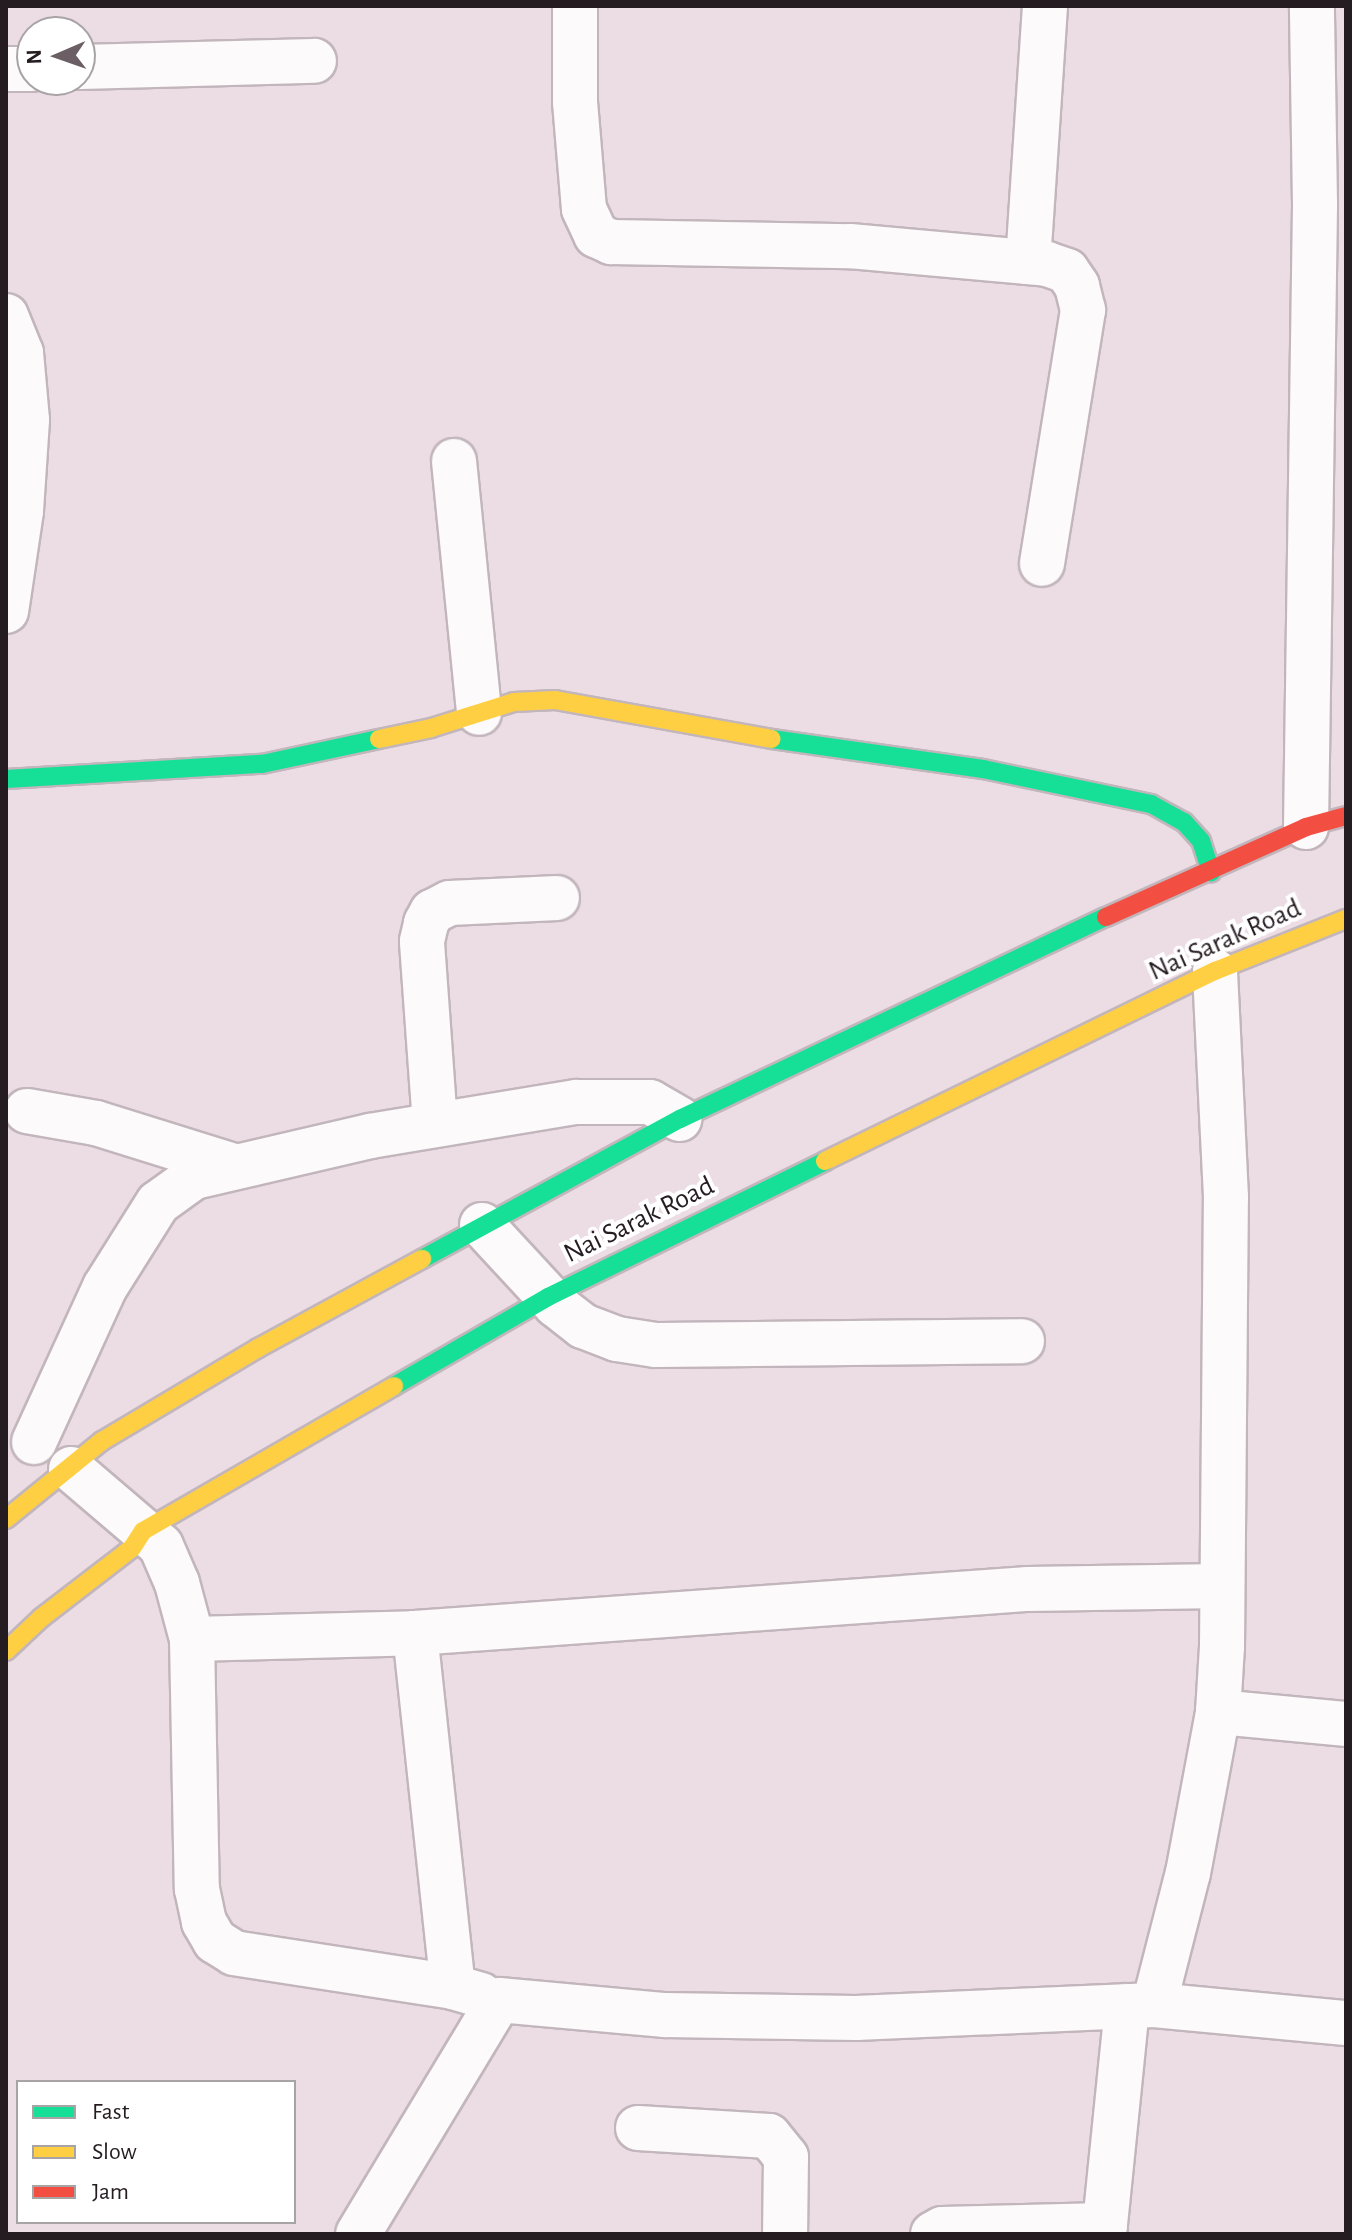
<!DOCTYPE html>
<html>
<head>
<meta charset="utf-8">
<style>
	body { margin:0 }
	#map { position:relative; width:1352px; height:2240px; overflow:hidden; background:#ecdce4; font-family:"Alegreya Sans",sans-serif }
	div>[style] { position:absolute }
	.roads { filter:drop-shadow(2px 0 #c2b6bc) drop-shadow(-2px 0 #c2b6bc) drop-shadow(0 2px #c2b6bc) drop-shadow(0 -2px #c2b6bc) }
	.street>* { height:44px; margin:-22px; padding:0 22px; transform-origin:22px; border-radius:22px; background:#fcfafb }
	.fast>* { height:18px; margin:-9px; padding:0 9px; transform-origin:9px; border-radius:9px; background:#16e098 }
	.slow>* { height:18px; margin:-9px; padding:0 9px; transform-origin:9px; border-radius:9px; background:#ffcf43 }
	.jam>* { height:18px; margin:-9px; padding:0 9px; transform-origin:9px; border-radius:9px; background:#f24e42 }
	span { translate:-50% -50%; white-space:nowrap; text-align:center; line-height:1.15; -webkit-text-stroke:8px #fff; paint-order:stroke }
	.street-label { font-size:28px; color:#251c21 }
	.frame { position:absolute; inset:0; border:8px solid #251c21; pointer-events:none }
	.legend { position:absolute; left:16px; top:2080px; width:280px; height:144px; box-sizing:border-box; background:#fff; border:2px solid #a8a4a6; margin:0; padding:10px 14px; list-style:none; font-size:24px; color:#251c21 }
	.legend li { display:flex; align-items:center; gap:16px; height:40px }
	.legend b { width:40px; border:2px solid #a8a4a6 }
	.north { position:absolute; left:16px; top:16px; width:80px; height:80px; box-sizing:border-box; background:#fff; border:2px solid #a8a4a6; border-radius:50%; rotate:268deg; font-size:22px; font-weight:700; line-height:32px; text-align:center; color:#251c21 }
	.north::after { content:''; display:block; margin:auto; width:28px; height:36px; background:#6b5f65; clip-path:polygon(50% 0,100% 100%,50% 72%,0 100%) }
</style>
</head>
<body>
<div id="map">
	<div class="roads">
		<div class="street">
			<div style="left:575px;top:6px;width:96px;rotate:90deg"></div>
			<div style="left:575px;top:102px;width:107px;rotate:85.2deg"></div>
			<div style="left:584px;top:209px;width:29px;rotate:65deg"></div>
			<div style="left:596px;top:235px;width:17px;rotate:25deg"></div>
			<div style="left:611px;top:242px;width:239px;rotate:1deg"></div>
			<div style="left:850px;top:246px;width:198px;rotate:5.2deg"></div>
			<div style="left:1047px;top:264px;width:21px;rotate:19deg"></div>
			<div style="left:1067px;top:271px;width:18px;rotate:56deg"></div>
			<div style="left:1077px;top:286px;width:25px;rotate:76deg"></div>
			<div style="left:1083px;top:310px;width:257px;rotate:99.2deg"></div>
			<div style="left:80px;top:67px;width:234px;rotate:-1.5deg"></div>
			<div style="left:6px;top:69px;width:26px"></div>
			<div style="left:1028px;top:262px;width:257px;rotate:-86.2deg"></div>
			<div style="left:6px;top:316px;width:40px;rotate:68deg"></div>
			<div style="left:21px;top:353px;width:67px;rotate:84.9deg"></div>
			<div style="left:27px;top:420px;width:91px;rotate:93.8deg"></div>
			<div style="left:21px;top:511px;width:101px;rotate:98.5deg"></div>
			<div style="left:454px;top:461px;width:253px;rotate:84.3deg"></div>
			<div style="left:1306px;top:827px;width:623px;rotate:-89.17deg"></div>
			<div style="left:1315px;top:204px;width:198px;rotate:-90.9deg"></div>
			<div style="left:27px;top:1111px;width:70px;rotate:9.9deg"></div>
			<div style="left:96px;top:1123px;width:141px;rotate:17.3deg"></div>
			<div style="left:435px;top:1124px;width:183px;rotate:-94.1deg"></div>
			<div style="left:422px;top:941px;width:18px;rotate:-77deg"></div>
			<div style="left:426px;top:923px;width:13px;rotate:-61deg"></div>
			<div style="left:432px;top:912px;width:20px;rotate:-27deg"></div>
			<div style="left:450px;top:903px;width:107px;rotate:-2.7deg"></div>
			<div style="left:482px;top:1225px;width:109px;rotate:47.2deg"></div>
			<div style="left:556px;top:1305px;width:34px;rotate:38deg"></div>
			<div style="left:583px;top:1326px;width:36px;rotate:21deg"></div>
			<div style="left:617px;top:1339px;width:39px;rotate:9deg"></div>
			<div style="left:656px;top:1345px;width:366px;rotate:-0.6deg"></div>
			<div style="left:34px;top:1442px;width:170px;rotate:-65.4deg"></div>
			<div style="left:105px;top:1287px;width:99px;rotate:-57.8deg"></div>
			<div style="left:158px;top:1203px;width:44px;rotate:-35.8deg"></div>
			<div style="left:194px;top:1177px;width:181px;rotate:-13.1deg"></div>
			<div style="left:370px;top:1136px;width:209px;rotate:-9.4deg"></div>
			<div style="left:576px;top:1102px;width:74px"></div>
			<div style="left:650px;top:1102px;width:34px;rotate:30deg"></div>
			<div style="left:71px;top:1469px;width:118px;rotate:40.5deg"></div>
			<div style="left:161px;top:1546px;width:40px;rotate:66.6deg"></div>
			<div style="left:177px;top:1583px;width:58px;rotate:75deg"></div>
			<div style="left:192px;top:1639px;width:250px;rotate:88.9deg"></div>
			<div style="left:197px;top:1889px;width:34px;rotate:78deg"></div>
			<div style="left:204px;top:1922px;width:22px;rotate:60deg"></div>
			<div style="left:215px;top:1941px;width:22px;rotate:32deg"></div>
			<div style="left:234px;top:1953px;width:222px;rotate:8.8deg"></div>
			<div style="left:415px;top:1633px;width:356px;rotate:83.9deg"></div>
			<div style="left:453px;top:1987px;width:29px;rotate:16deg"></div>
			<div style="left:192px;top:1639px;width:223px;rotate:-1.5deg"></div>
			<div style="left:415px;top:1633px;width:615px;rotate:-4.11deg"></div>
			<div style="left:1028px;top:1589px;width:194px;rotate:-0.9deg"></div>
			<div style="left:1218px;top:1712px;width:129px;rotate:5.4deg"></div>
			<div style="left:1154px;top:2005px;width:136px;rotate:-75.6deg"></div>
			<div style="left:1188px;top:1873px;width:164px;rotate:-79.4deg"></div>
			<div style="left:1218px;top:1712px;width:65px;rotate:-86.5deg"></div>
			<div style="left:1222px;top:1647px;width:450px;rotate:-89.5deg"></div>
			<div style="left:1226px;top:1197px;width:226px;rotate:-92.8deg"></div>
			<div style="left:638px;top:2128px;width:131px;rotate:3.5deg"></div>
			<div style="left:769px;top:2136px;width:27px;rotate:51deg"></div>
			<div style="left:786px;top:2157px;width:77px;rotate:90.7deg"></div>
			<div style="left:358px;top:2234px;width:273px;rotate:-58.9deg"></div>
			<div style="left:499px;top:2000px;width:167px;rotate:5.2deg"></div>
			<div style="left:665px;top:2015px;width:191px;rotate:0.9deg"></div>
			<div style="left:856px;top:2018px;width:298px;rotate:-2.5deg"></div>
			<div style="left:1154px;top:2005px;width:193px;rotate:5.4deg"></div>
			<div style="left:933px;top:2234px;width:10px;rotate:-29deg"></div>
			<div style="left:942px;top:2229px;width:163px;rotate:-1.4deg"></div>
			<div style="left:1104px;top:2234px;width:229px;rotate:-84.2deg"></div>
		</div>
		<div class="fast">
			<div style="left:772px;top:739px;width:213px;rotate:8.1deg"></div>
			<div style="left:983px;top:769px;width:172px;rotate:11.8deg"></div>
			<div style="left:1151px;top:804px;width:38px;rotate:29deg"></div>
			<div style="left:1184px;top:822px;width:25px;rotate:48deg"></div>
			<div style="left:1201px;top:841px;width:33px;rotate:72deg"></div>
			<div style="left:6px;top:779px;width:256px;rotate:-3.4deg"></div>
			<div style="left:262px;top:764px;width:120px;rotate:-12.1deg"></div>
			<div style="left:422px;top:1259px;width:294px;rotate:-28.5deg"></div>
			<div style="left:680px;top:1119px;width:471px;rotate:-25.4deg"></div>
			<div style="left:394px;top:1386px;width:178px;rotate:-30deg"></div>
			<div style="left:548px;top:1297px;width:309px;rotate:-26.1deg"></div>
		</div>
		<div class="slow">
			<div style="left:379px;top:739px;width:53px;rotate:-11.9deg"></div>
			<div style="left:431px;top:728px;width:87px;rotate:-17.4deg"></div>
			<div style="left:514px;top:702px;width:41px;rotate:-2.8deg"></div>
			<div style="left:555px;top:700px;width:220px;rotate:10.2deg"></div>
			<div style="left:825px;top:1161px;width:434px;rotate:-26deg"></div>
			<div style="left:1215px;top:971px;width:141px;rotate:-21.7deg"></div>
			<div style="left:6px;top:1519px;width:124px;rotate:-39.1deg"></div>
			<div style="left:102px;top:1441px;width:182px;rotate:-30.8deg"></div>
			<div style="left:258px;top:1348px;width:187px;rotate:-28.5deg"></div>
			<div style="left:6px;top:1651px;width:48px;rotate:-43.3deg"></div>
			<div style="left:41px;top:1618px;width:115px;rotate:-37.6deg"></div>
			<div style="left:132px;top:1548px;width:20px;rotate:-57deg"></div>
			<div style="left:143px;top:1531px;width:290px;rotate:-30deg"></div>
		</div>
		<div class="jam">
			<div style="left:1106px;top:917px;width:219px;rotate:-24.2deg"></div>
			<div style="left:1306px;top:827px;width:41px;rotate:-15.4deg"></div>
		</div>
	</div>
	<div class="street-label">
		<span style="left:1225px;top:940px;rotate:-24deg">Nai Sarak Road</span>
		<span style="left:639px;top:1220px;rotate:-26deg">Nai Sarak Road</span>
	</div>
	<div class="frame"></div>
	<ul class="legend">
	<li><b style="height:10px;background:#16e098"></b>Fast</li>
	<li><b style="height:10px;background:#ffcf43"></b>Slow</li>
	<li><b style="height:10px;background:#f24e42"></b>Jam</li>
	</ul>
	<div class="north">N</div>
</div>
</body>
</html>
